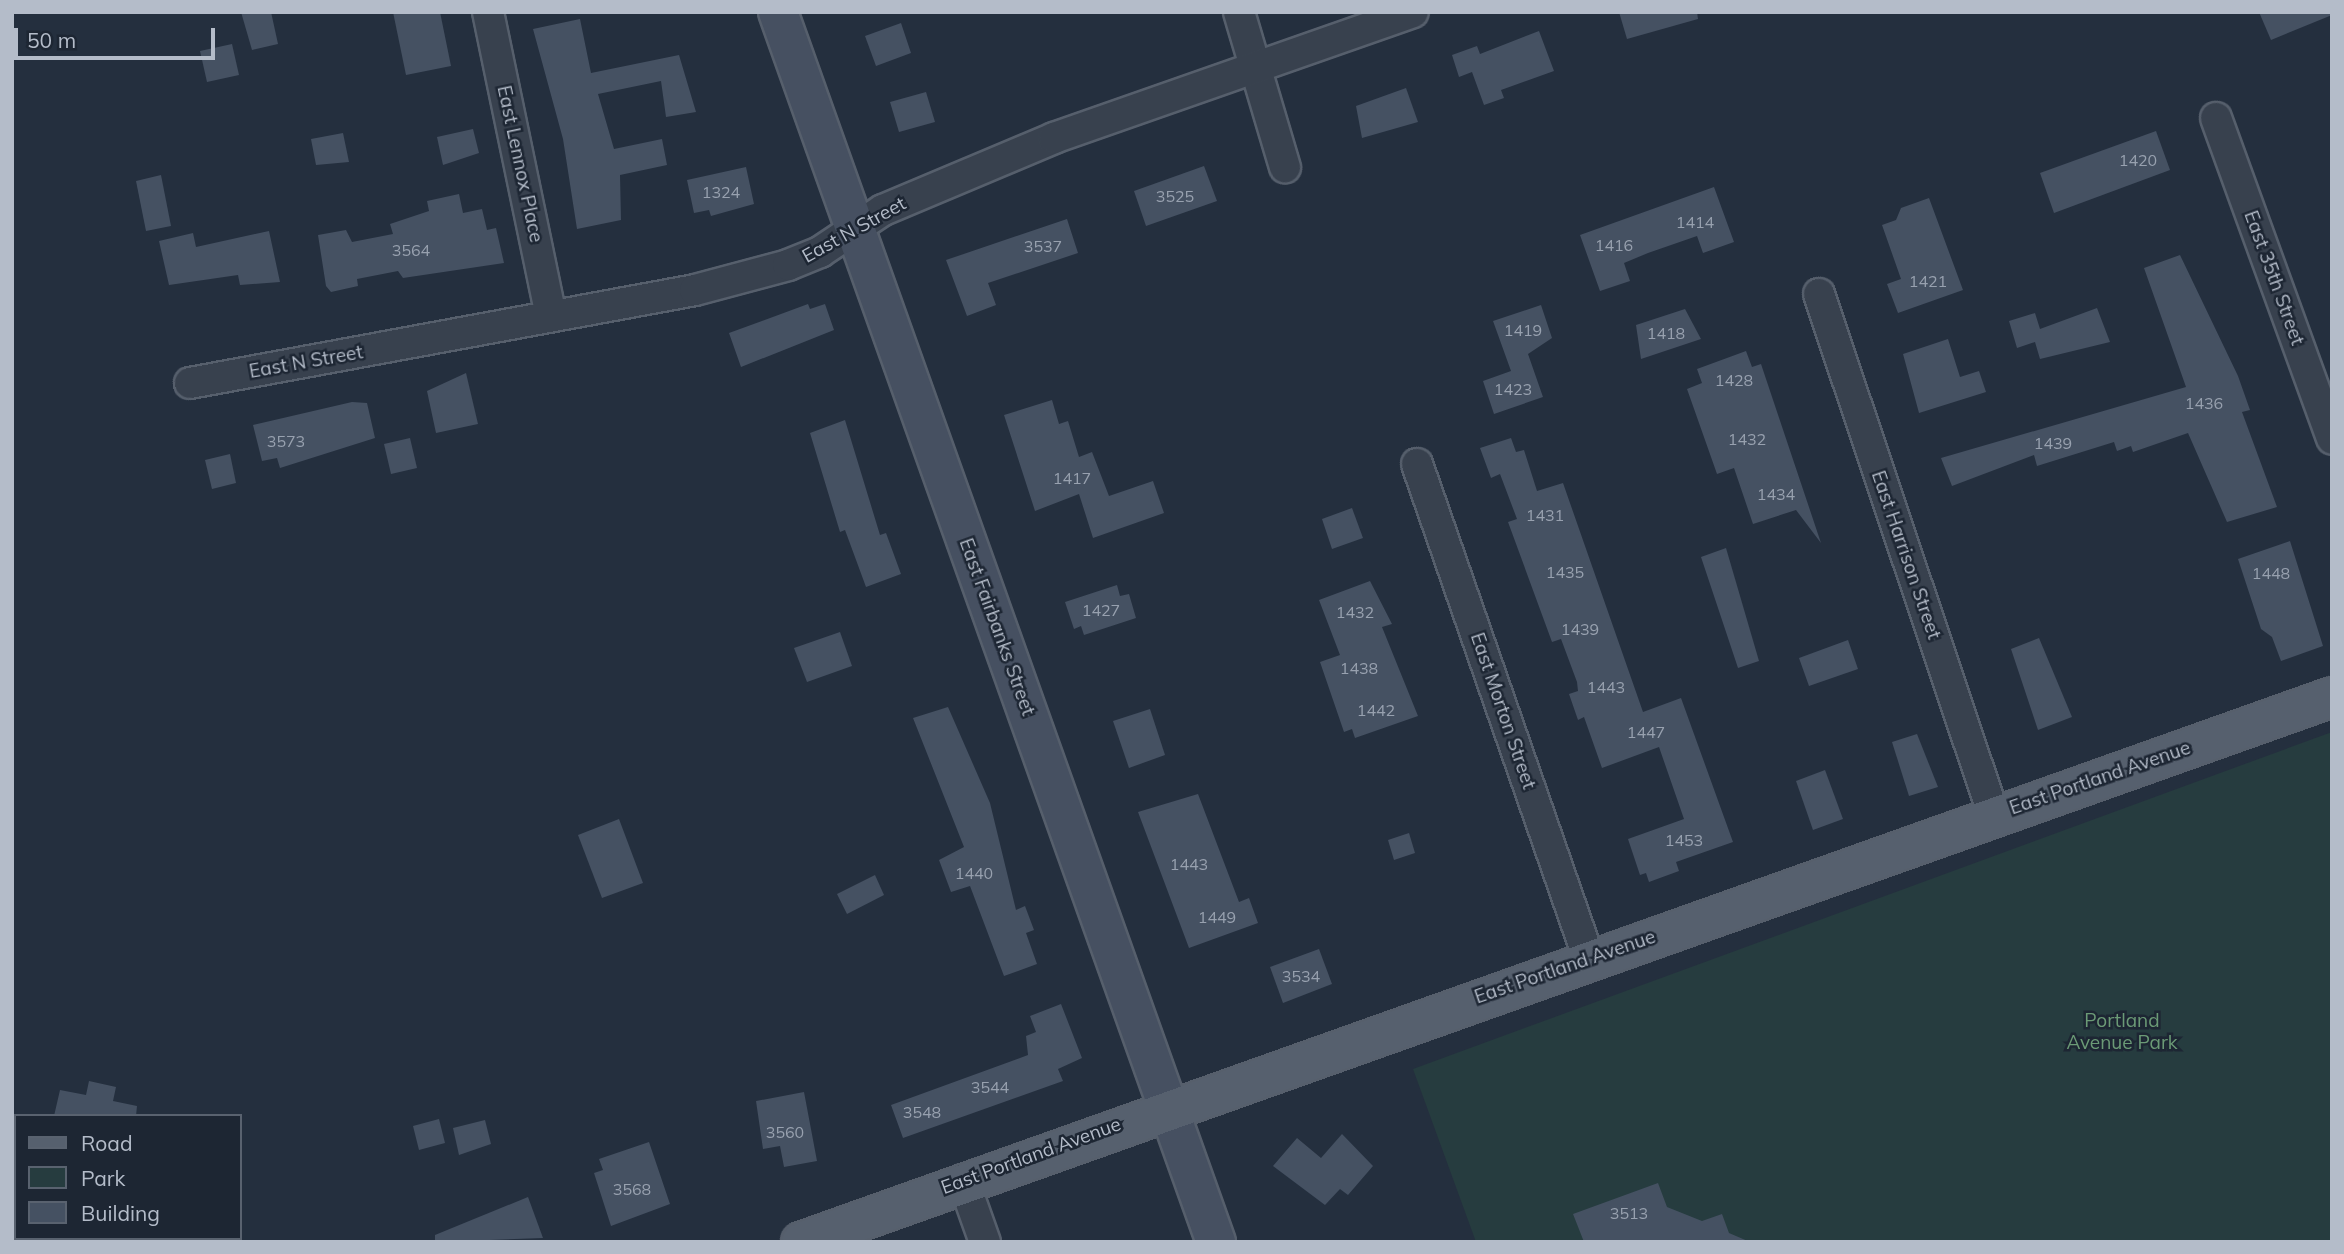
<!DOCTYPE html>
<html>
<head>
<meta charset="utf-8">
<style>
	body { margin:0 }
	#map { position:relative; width:2344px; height:1254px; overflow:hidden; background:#242f3e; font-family:Mulish,sans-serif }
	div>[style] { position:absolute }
	.green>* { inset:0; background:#263c3f }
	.building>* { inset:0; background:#455162 }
	.roads { filter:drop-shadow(2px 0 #565f6c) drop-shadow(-2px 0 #565f6c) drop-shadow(0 2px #565f6c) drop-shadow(0 -2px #565f6c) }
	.street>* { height:30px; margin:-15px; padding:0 15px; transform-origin:15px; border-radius:15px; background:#38414e }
	.secondary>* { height:38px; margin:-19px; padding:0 19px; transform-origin:19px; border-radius:19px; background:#465061 }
	.primary>* { height:38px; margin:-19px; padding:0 19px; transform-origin:19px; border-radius:19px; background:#56606e }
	span { translate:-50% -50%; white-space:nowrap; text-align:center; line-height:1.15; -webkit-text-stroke:5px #1d2633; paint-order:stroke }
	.number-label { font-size:16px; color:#98a1af }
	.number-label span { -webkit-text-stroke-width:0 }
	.street-label { font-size:19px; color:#b4bcc9 }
	.park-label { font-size:19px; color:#6b9a76 }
	.frame { position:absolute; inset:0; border:14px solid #b4bcc9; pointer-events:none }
	.legend { position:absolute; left:14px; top:1114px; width:228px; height:126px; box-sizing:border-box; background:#1d2633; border:2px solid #59626f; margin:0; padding:9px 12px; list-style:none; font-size:21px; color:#b4bcc9 }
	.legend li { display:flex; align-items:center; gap:14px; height:35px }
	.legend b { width:35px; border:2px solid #59626f }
	.scale { position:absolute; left:14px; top:28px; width:201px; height:32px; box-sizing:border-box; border:4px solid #b4bcc9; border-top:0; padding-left:9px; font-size:21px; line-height:24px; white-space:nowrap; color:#b4bcc9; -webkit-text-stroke:5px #1d2633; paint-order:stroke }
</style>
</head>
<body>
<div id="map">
	<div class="green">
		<div style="clip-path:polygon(2332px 732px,2332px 1242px,1476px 1242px,1413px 1069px)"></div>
	</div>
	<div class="building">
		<div style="clip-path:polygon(241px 12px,271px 12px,278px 44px,252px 50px)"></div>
		<div style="clip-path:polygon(393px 12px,440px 12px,451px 66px,406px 75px)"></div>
		<div style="clip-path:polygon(1619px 12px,1697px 12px,1698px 19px,1627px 39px)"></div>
		<div style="clip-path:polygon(2259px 12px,2332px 12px,2332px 15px,2271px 40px)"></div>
		<div style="clip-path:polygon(580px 19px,591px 73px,679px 55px,696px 112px,666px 117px,661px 81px,598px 94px,614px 149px,662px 139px,667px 165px,620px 175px,621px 220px,577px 229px,563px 139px,533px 29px)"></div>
		<div style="clip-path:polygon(901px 23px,911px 53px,876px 66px,865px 36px)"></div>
		<div style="clip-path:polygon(1539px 31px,1554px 71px,1501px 90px,1504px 98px,1484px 105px,1472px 72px,1459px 77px,1452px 55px,1477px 46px,1480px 54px)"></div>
		<div style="clip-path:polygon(232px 44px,239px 75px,207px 82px,200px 51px)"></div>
		<div style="clip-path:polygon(1406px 88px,1418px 122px,1362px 138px,1356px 106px)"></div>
		<div style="clip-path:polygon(926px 92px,935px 122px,899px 132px,890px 102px)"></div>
		<div style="clip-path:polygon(473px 129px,479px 153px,443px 165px,437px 137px)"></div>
		<div style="clip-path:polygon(2156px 131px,2170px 170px,2054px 213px,2040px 173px)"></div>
		<div style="clip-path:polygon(343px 133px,349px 162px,316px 165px,311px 139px)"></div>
		<div style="clip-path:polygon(1204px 166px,1217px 201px,1146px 226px,1134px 191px)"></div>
		<div style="clip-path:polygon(746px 167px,754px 204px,711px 216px,709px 210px,694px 213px,687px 180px)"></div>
		<div style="clip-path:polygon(161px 175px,171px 226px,146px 231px,136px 181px)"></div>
		<div style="clip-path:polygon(1714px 187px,1734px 242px,1703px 253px,1697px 236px,1648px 253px,1624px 263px,1630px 281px,1600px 291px,1580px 235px)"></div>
		<div style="clip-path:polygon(459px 194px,463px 213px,482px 209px,487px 230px,496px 228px,504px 263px,403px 278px,398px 271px,357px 279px,358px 286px,331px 292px,326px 286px,318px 235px,346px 230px,352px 242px,393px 234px,390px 224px,429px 211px,427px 201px)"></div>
		<div style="clip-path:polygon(1929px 198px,1963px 290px,1898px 313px,1887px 284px,1901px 279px,1882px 225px,1896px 220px,1901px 208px)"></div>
		<div style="clip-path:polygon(1067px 219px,1078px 253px,988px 283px,996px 305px,967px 316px,946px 260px)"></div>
		<div style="clip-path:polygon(269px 231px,280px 282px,240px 285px,238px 275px,169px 285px,159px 241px,193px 233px,196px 247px)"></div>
		<div style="clip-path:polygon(2180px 255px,2238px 376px,2250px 410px,2242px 412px,2277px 507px,2227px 522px,2188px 433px,2133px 452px,2131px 446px,2117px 451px,2114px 442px,2037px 466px,2034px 455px,1952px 486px,1941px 458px,2186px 387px,2144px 268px)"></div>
		<div style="clip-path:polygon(808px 304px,810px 309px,825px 304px,834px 330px,741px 367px,729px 333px)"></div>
		<div style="clip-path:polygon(1541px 305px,1552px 338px,1528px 354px,1543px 397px,1494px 414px,1483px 381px,1511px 371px,1493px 321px)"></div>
		<div style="clip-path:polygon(2097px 308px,2110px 342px,2040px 359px,2035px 342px,2017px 348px,2009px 321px,2035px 313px,2040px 329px)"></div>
		<div style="clip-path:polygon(1685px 309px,1701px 339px,1641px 359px,1636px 325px)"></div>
		<div style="clip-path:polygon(1948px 339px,1960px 377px,1979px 371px,1986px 392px,1919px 413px,1903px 354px)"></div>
		<div style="clip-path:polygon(1746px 351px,1752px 367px,1761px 364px,1821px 543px,1796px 510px,1753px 524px,1734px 468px,1717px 474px,1687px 389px,1702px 383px,1697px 369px)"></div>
		<div style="clip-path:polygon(466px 373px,478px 424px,436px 433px,427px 391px)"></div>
		<div style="clip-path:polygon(1052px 400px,1059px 424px,1068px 421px,1079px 457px,1092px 452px,1109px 496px,1153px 481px,1164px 513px,1093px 538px,1079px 494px,1035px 511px,1004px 415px)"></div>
		<div style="clip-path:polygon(352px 402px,367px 403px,375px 438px,280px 468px,277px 458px,262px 461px,253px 425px)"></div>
		<div style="clip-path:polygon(845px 420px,880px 535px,886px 533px,901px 574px,866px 587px,845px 530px,840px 532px,810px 433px)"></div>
		<div style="clip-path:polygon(410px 438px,417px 468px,391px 474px,384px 444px)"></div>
		<div style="clip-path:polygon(1511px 438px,1516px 452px,1524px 450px,1537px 491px,1563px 483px,1643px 712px,1681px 698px,1733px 842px,1676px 862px,1679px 871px,1649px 882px,1646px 873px,1640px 875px,1628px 839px,1684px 819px,1659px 747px,1602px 768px,1584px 717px,1578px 720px,1569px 694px,1578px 691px,1577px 682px,1561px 639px,1552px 642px,1508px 522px,1517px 519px,1500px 474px,1491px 478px,1480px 448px)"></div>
		<div style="clip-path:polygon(230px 454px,236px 483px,212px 489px,205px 460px)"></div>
		<div style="clip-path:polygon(1352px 508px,1363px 538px,1332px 549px,1322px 519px)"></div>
		<div style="clip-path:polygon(2290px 541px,2323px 646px,2281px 661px,2272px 637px,2261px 629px,2238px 559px)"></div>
		<div style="clip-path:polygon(1726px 548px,1759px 661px,1738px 668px,1701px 557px)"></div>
		<div style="clip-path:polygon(1370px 581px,1392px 624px,1382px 627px,1418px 716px,1355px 738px,1352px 729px,1344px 732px,1320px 662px,1340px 655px,1319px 600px)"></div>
		<div style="clip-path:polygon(1117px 585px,1120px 596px,1129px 594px,1136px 618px,1084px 635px,1081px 626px,1074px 629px,1065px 602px)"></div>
		<div style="clip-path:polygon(840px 632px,852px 666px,807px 682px,794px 648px)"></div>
		<div style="clip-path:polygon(2039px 638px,2072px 717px,2038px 730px,2011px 649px)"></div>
		<div style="clip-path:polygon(1848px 640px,1858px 669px,1809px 686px,1799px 658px)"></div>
		<div style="clip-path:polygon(948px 707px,990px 803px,1016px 910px,1025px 906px,1034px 930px,1026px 933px,1037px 964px,1004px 976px,970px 886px,951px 892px,939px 860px,964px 847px,913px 718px)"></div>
		<div style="clip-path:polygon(1150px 709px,1165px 755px,1129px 768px,1113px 721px)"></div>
		<div style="clip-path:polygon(1917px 734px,1938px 787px,1909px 796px,1892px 742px)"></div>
		<div style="clip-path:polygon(1825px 770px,1843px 819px,1813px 830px,1796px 781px)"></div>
		<div style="clip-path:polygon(1198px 794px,1239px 902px,1249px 898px,1258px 923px,1189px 948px,1138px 812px)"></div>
		<div style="clip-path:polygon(619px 819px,643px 883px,602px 898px,578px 835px)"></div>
		<div style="clip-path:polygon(1409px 833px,1415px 853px,1394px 860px,1388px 840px)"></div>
		<div style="clip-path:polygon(875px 875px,884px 895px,847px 914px,837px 894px)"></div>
		<div style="clip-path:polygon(1319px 949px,1332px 984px,1283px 1003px,1270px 967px)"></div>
		<div style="clip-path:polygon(1061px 1004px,1082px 1058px,1058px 1069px,1063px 1081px,903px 1138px,891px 1105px,1028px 1055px,1026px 1036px,1036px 1032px,1030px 1016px)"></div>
		<div style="clip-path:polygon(89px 1081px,116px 1087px,113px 1101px,137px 1106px,136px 1116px,54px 1116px,60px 1090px,86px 1095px)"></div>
		<div style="clip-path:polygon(804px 1092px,817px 1161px,784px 1167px,780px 1146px,763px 1149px,756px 1101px)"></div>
		<div style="clip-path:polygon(439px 1119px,445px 1143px,419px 1150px,413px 1126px)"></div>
		<div style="clip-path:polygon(485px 1120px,491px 1144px,459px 1155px,453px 1128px)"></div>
		<div style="clip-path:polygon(1342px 1134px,1373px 1166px,1348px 1195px,1340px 1189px,1325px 1205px,1273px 1166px,1297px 1138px,1321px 1158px)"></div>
		<div style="clip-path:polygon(649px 1142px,670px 1204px,611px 1226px,594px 1173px,603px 1170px,599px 1159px)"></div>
		<div style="clip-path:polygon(1658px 1183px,1667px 1207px,1702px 1221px,1722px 1214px,1729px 1233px,1750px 1242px,1584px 1242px,1573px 1214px)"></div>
		<div style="clip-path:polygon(528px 1197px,543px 1238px,435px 1242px,435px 1235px)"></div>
	</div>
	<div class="roads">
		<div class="street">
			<div style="left:488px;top:12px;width:310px;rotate:78.3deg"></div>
			<div style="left:1239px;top:12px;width:162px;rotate:73.5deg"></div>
			<div style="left:2216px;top:118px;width:341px;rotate:70.1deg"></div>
			<div style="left:1819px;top:294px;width:551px;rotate:71.47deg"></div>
			<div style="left:190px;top:383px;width:513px;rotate:-10.43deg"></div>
			<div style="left:695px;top:290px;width:96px;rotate:-15deg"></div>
			<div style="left:788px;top:265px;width:35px;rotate:-22deg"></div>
			<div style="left:820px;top:252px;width:76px;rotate:-33.7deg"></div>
			<div style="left:883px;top:210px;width:186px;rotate:-22.8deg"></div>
			<div style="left:1054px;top:138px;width:380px;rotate:-19.3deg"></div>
			<div style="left:1417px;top:464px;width:524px;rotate:70.84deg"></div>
			<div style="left:963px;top:1180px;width:66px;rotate:70.5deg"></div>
		</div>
		<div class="secondary">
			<div style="left:778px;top:12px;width:1306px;rotate:70.4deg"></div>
		</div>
		<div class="primary">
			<div style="left:801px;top:1242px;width:1625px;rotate:-19.59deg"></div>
		</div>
	</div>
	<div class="number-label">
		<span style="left:2138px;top:160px">1420</span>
		<span style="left:721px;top:192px">1324</span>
		<span style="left:1175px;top:196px">3525</span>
		<span style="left:1695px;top:222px">1414</span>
		<span style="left:1614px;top:245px">1416</span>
		<span style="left:1043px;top:246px">3537</span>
		<span style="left:411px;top:250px">3564</span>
		<span style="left:1928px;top:281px">1421</span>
		<span style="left:1523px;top:330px">1419</span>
		<span style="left:1666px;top:333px">1418</span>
		<span style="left:1734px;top:380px">1428</span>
		<span style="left:1513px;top:389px">1423</span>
		<span style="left:2204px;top:403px">1436</span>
		<span style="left:1747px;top:439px">1432</span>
		<span style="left:286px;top:441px">3573</span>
		<span style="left:2053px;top:443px">1439</span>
		<span style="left:1072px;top:478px">1417</span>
		<span style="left:1776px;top:494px">1434</span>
		<span style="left:1545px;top:515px">1431</span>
		<span style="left:1565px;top:572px">1435</span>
		<span style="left:2271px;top:573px">1448</span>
		<span style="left:1101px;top:610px">1427</span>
		<span style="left:1355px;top:612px">1432</span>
		<span style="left:1580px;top:629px">1439</span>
		<span style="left:1359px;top:668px">1438</span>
		<span style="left:1606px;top:687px">1443</span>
		<span style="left:1376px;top:710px">1442</span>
		<span style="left:1646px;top:732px">1447</span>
		<span style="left:1684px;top:840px">1453</span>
		<span style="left:1189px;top:864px">1443</span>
		<span style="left:974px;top:873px">1440</span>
		<span style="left:1217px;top:917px">1449</span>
		<span style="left:1301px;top:976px">3534</span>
		<span style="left:990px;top:1087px">3544</span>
		<span style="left:922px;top:1112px">3548</span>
		<span style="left:785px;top:1132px">3560</span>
		<span style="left:632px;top:1189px">3568</span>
		<span style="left:1629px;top:1213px">3513</span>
	</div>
	<div class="street-label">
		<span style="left:520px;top:164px;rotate:78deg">East Lennox Place</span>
		<span style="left:854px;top:230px;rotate:-29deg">East N Street</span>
		<span style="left:2274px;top:278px;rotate:70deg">East 35th Street</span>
		<span style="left:306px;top:362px;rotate:-10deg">East N Street</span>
		<span style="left:1906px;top:555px;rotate:71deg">East Harrison Street</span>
		<span style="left:997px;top:627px;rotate:70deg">East Fairbanks Street</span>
		<span style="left:1503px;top:711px;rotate:71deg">East Morton Street</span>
		<span style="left:2100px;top:778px;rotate:-19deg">East Portland Avenue</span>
		<span style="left:1565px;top:967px;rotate:-19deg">East Portland Avenue</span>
		<span style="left:1031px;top:1156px;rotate:-20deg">East Portland Avenue</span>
	</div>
	<div class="park-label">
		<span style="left:2122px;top:1032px">Portland<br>Avenue Park</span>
	</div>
	<div class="frame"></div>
	<ul class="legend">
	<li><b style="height:9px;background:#56606e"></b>Road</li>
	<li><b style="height:19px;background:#263c3f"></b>Park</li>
	<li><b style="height:19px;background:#455162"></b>Building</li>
	</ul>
	<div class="scale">50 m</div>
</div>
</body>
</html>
